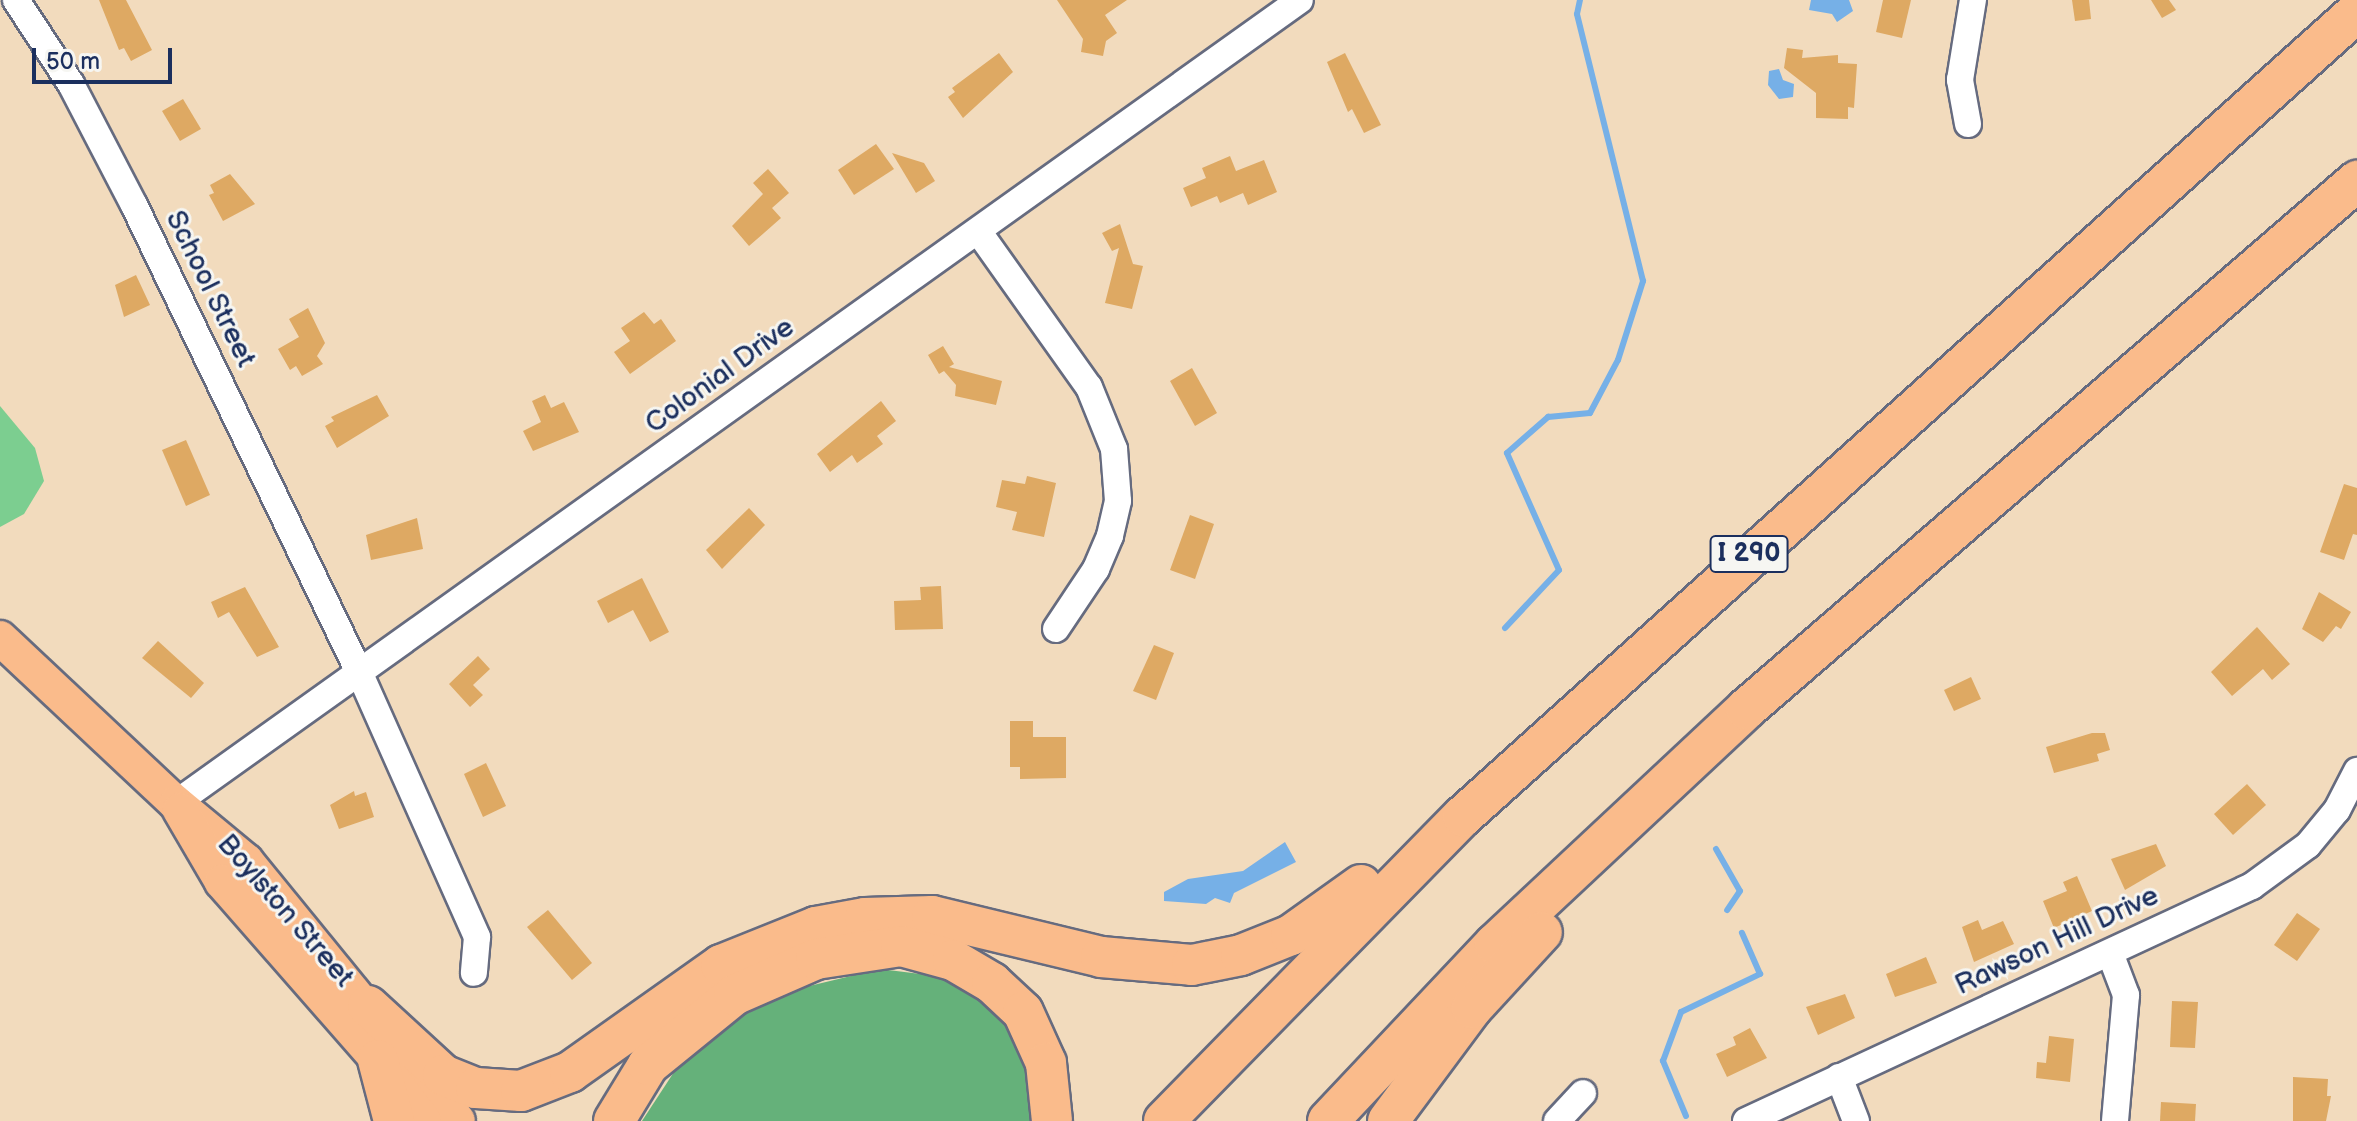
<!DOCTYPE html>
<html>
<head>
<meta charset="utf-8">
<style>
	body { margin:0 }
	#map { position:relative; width:2357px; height:1121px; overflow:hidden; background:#f2dbbd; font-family:"Balsamiq Sans",sans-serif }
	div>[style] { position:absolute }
	.green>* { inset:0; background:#7cce90 }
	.forest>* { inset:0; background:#65b17a }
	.water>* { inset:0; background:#76b0e7 }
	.stream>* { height:6px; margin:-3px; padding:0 3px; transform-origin:3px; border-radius:3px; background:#76b0e7 }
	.building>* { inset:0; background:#dea963 }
	.roads { filter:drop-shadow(2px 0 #666b7f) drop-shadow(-2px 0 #666b7f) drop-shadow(0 2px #666b7f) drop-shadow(0 -2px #666b7f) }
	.minor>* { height:26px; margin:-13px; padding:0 13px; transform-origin:13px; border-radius:13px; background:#fff }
	.major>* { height:34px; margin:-17px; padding:0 17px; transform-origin:17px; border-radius:17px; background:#fabb8b }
	.highway>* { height:40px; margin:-20px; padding:0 20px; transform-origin:20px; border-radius:20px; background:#fabb8b }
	span { translate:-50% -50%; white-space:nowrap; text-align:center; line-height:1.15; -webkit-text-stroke:6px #f6f6f2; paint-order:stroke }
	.shield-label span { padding:2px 6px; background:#f6f6f2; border:2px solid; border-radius:6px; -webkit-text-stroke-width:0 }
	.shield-label { font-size:26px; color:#1b2f5e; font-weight:700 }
	.street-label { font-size:28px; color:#1b2f5e }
	.scale { position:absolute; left:32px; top:48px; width:140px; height:36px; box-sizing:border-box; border:4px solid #1b2f5e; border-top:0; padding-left:10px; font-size:24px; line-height:28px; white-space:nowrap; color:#1b2f5e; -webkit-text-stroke:6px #f6f6f2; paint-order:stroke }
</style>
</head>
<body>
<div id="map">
	<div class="green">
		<div style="clip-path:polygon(0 406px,35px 448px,44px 481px,24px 514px,0 527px)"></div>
	</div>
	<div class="forest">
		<div style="clip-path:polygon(880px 969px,953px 978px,1009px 1022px,1036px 1094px,1030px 1121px,642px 1121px,676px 1069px,731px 1021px,801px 988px)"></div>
	</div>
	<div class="water">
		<div style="clip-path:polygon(1811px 0,1849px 0,1853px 11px,1837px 22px,1832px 14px,1809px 10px)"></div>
		<div style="clip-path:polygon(1779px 69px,1783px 80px,1794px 84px,1793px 97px,1779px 99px,1768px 85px,1769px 71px)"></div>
		<div style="clip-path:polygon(1285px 842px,1296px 862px,1234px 893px,1230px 903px,1215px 898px,1206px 904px,1164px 901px,1164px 892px,1188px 879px,1243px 871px)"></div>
	</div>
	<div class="stream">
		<div style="left:1505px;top:628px;width:79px;rotate:-47deg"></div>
		<div style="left:1559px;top:570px;width:128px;rotate:-114deg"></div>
		<div style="left:1507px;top:453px;width:55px;rotate:-41.3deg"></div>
		<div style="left:1548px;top:417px;width:42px;rotate:-5.4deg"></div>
		<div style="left:1590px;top:413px;width:60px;rotate:-62.2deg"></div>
		<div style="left:1618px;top:360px;width:83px;rotate:-72.4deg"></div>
		<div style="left:1643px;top:281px;width:275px;rotate:-103.9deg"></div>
		<div style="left:1577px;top:14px;width:14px;rotate:-78deg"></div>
		<div style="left:1716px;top:849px;width:48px;rotate:60.3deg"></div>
		<div style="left:1740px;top:891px;width:23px;rotate:124deg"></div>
		<div style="left:1686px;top:1116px;width:60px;rotate:-112.7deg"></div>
		<div style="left:1663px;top:1061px;width:52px;rotate:-69.8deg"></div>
		<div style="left:1681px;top:1012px;width:88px;rotate:-25.7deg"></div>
		<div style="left:1760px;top:974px;width:45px;rotate:-113.7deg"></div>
	</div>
	<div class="building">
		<div style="clip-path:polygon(99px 0,126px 0,152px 50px,131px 61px,124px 48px,119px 50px)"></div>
		<div style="clip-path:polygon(1057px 0,1127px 0,1105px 15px,1117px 33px,1106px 41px,1103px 56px,1081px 52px,1083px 39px)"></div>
		<div style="clip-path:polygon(1883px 0,1911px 0,1902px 38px,1876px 32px)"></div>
		<div style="clip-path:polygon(2072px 0,2089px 0,2091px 19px,2075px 21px)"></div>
		<div style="clip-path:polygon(2151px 0,2169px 0,2176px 10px,2162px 18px)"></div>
		<div style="clip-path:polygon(1787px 48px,1803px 50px,1802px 58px,1838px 55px,1838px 63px,1857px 64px,1854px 108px,1848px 107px,1848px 119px,1816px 118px,1816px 93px,1784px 68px)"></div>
		<div style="clip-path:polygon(999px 53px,1013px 72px,963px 118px,948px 97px,955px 92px,952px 88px)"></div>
		<div style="clip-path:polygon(1345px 53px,1381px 125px,1364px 133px,1352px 109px,1348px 112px,1327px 62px)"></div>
		<div style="clip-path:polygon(183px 99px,201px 129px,180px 141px,162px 111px)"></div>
		<div style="clip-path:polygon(876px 144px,894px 169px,854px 195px,838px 170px)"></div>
		<div style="clip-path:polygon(892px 153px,924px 163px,935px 181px,916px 193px)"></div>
		<div style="clip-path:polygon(1230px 156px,1236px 171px,1264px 160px,1277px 192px,1248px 205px,1243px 193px,1220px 203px,1217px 196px,1191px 207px,1183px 188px,1206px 178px,1202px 168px)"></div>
		<div style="clip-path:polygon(768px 169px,789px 193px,772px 208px,781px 218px,749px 246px,732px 226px,763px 194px,753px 183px)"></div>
		<div style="clip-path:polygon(230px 174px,255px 204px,223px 221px,209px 195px,214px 193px,210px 185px)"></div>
		<div style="clip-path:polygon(1120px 224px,1133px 264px,1143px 266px,1132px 309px,1105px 303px,1119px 248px,1112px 251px,1102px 233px)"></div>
		<div style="clip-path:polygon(136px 275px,150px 305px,124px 317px,115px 285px)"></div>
		<div style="clip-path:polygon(308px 308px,325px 343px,317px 356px,323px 364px,302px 376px,296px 366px,290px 370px,278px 349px,299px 337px,289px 319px)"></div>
		<div style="clip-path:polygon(644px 312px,654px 324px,661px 319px,676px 341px,630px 374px,614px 352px,630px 341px,621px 328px)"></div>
		<div style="clip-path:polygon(943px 346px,954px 364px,949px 367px,1002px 381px,996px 405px,955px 396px,956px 385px,944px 371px,939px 374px,928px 355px)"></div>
		<div style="clip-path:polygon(1192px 368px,1217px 413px,1195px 426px,1170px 381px)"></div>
		<div style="clip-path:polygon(377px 395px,389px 416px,337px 448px,325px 426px,334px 421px,331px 417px)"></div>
		<div style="clip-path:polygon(545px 395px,551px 408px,564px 402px,579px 432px,533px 451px,523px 431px,541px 422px,532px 401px)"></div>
		<div style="clip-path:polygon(881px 401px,896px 421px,877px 436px,883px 444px,857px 463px,852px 455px,830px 472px,817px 454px)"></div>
		<div style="clip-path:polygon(186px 440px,210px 495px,186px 506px,162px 450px)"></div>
		<div style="clip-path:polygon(1027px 476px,1056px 483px,1044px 537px,1012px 530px,1017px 512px,996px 507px,1002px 480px,1025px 484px)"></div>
		<div style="clip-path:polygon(2344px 484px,2357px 488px,2357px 535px,2353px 534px,2344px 560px,2320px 552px)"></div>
		<div style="clip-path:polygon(749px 508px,765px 525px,722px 569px,706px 550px)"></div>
		<div style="clip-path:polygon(1190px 515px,1214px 524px,1195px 579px,1170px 570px)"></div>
		<div style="clip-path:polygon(417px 518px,423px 549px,371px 560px,366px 535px)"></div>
		<div style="clip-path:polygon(642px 578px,669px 632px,650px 642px,633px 610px,608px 623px,597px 601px)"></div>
		<div style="clip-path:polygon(941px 586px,943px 629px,895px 630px,894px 601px,921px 600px,920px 587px)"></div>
		<div style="clip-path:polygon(245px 587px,279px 647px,257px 657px,229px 612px,218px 618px,211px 602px)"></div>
		<div style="clip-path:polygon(2319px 592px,2351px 612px,2341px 629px,2336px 626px,2323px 642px,2302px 629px)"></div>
		<div style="clip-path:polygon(2257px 627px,2290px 664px,2272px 680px,2263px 669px,2232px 696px,2211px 672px)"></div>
		<div style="clip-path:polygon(158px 641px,204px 683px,191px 698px,142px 658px)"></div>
		<div style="clip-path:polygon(1154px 645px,1174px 653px,1156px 700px,1133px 691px)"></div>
		<div style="clip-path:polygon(478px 656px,490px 669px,473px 685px,483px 695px,470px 707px,449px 684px)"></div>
		<div style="clip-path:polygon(1971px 677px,1981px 699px,1954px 711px,1944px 690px)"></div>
		<div style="clip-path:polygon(1010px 721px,1033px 721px,1033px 737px,1066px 737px,1066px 778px,1020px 779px,1020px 767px,1010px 767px)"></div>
		<div style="clip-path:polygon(2092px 733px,2105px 733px,2110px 750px,2097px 754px,2099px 761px,2054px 773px,2046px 747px)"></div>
		<div style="clip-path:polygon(486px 763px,506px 806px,483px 817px,464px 774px)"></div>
		<div style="clip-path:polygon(2247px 784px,2266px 805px,2233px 835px,2214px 814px)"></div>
		<div style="clip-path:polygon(354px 791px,355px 796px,366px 792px,374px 817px,339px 829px,330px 805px)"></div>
		<div style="clip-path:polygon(2156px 844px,2166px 866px,2125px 890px,2111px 859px)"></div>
		<div style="clip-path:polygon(2077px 876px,2092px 911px,2054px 928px,2043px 901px,2067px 891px,2063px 882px)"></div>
		<div style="clip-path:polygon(548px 910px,592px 963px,572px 980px,527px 927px)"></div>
		<div style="clip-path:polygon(2297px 913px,2320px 929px,2297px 961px,2274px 945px)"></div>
		<div style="clip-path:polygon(1978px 920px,1982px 930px,2003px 921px,2014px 944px,1974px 962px,1962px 927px)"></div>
		<div style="clip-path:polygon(1926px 957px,1937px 983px,1895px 997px,1886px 974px)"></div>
		<div style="clip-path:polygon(1845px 994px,1855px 1018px,1818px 1035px,1806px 1007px)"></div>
		<div style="clip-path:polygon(2172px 1001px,2198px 1002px,2195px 1048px,2170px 1047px)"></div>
		<div style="clip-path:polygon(1750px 1028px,1767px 1058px,1727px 1077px,1716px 1054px,1736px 1045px,1733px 1037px)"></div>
		<div style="clip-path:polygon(2049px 1036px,2074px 1039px,2070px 1082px,2036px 1078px,2037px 1062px,2046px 1063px)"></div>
		<div style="clip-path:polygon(2293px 1077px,2328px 1079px,2327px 1096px,2331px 1096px,2326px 1121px,2293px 1121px)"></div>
		<div style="clip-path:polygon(2161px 1102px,2196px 1104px,2195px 1121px,2160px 1121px)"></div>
	</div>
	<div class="roads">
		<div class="minor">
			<div style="left:16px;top:0;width:100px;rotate:56.8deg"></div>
			<div style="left:71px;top:84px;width:136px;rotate:62.5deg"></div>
			<div style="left:134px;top:205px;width:521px;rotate:64.27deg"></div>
			<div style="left:360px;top:674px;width:288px;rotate:66deg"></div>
			<div style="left:477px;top:937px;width:36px;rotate:95deg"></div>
			<div style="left:1968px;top:124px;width:45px;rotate:-100.3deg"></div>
			<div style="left:1960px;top:80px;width:81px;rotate:-80.8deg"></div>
			<div style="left:978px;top:231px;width:191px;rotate:54.6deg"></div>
			<div style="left:1089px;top:387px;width:67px;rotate:68deg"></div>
			<div style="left:1114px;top:449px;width:52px;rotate:85.6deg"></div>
			<div style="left:1118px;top:501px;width:36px;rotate:103deg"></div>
			<div style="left:1110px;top:536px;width:36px;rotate:113deg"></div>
			<div style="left:1096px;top:569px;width:72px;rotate:123.7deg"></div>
			<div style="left:176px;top:803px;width:1381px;rotate:-35.54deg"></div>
			<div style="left:2110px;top:953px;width:45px;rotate:69.1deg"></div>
			<div style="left:2126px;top:995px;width:126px;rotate:95deg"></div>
			<div style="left:1839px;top:1077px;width:47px;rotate:68.9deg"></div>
			<div style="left:1557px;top:1121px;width:38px;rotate:-47deg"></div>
			<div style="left:1746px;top:1121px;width:558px;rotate:-24.91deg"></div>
			<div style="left:2252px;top:886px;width:69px;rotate:-36.2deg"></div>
			<div style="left:2308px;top:845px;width:45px;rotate:-50.4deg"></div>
			<div style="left:2337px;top:810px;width:44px;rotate:-62.9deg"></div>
		</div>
		<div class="major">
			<div style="left:0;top:638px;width:241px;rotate:43.2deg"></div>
			<div style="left:176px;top:803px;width:91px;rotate:39.6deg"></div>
			<div style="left:246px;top:861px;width:335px;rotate:50.8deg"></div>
			<div style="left:180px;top:810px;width:83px;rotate:59.7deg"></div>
			<div style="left:222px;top:882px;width:237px;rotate:48.8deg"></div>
			<div style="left:378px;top:1060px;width:76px;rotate:53deg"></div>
		</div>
		<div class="highway">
			<div style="left:368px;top:1006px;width:102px;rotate:42.6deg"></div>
			<div style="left:443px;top:1075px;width:35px;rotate:22deg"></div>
			<div style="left:476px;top:1088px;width:45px;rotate:3.8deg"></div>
			<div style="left:521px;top:1091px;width:53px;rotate:-21.2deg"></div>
			<div style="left:570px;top:1072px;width:185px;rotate:-35.3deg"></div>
			<div style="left:721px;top:965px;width:102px;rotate:-21.8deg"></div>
			<div style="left:816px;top:927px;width:50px;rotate:-10.4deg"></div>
			<div style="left:865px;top:918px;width:67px;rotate:-1.7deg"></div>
			<div style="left:932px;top:916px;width:174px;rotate:13.6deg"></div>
			<div style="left:1101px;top:957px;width:91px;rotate:5deg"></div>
			<div style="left:1192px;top:965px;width:50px;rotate:-11.5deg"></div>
			<div style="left:1241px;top:955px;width:54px;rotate:-21.8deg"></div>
			<div style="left:1291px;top:935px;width:86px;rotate:-35.5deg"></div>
			<div style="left:378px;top:1060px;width:63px;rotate:75.3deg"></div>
			<div style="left:614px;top:1121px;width:66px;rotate:-58.7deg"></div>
			<div style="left:648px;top:1065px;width:111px;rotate:-39.1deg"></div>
			<div style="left:734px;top:995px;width:90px;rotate:-23.7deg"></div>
			<div style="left:816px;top:959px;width:86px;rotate:-8.7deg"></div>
			<div style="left:901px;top:946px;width:54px;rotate:15.1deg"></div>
			<div style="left:953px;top:960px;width:45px;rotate:30.5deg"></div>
			<div style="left:992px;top:983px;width:42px;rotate:43.1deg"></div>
			<div style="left:1023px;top:1012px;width:56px;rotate:65.7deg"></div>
			<div style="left:1046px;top:1063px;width:58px;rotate:84.1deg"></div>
			<div style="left:1164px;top:1121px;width:427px;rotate:-45.6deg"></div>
			<div style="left:1463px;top:816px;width:1202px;rotate:-41.97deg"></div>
			<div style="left:1328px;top:1121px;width:243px;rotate:-46.7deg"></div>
			<div style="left:1495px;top:944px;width:344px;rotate:-43.1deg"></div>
			<div style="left:1746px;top:709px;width:808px;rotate:-40.83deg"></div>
			<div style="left:1388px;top:1121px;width:141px;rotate:-53.4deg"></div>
			<div style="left:1472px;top:1008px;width:103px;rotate:-47.4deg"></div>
		</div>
	</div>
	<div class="shield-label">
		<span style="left:1749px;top:554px">I 290</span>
	</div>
	<div class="street-label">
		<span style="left:210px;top:289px;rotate:64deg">School Street</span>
		<span style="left:720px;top:376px;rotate:-36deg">Colonial Drive</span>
		<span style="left:285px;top:911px;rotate:49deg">Boylston Street</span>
		<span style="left:2057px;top:941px;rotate:-25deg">Rawson Hill Drive</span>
	</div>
	<div class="scale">50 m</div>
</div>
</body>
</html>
